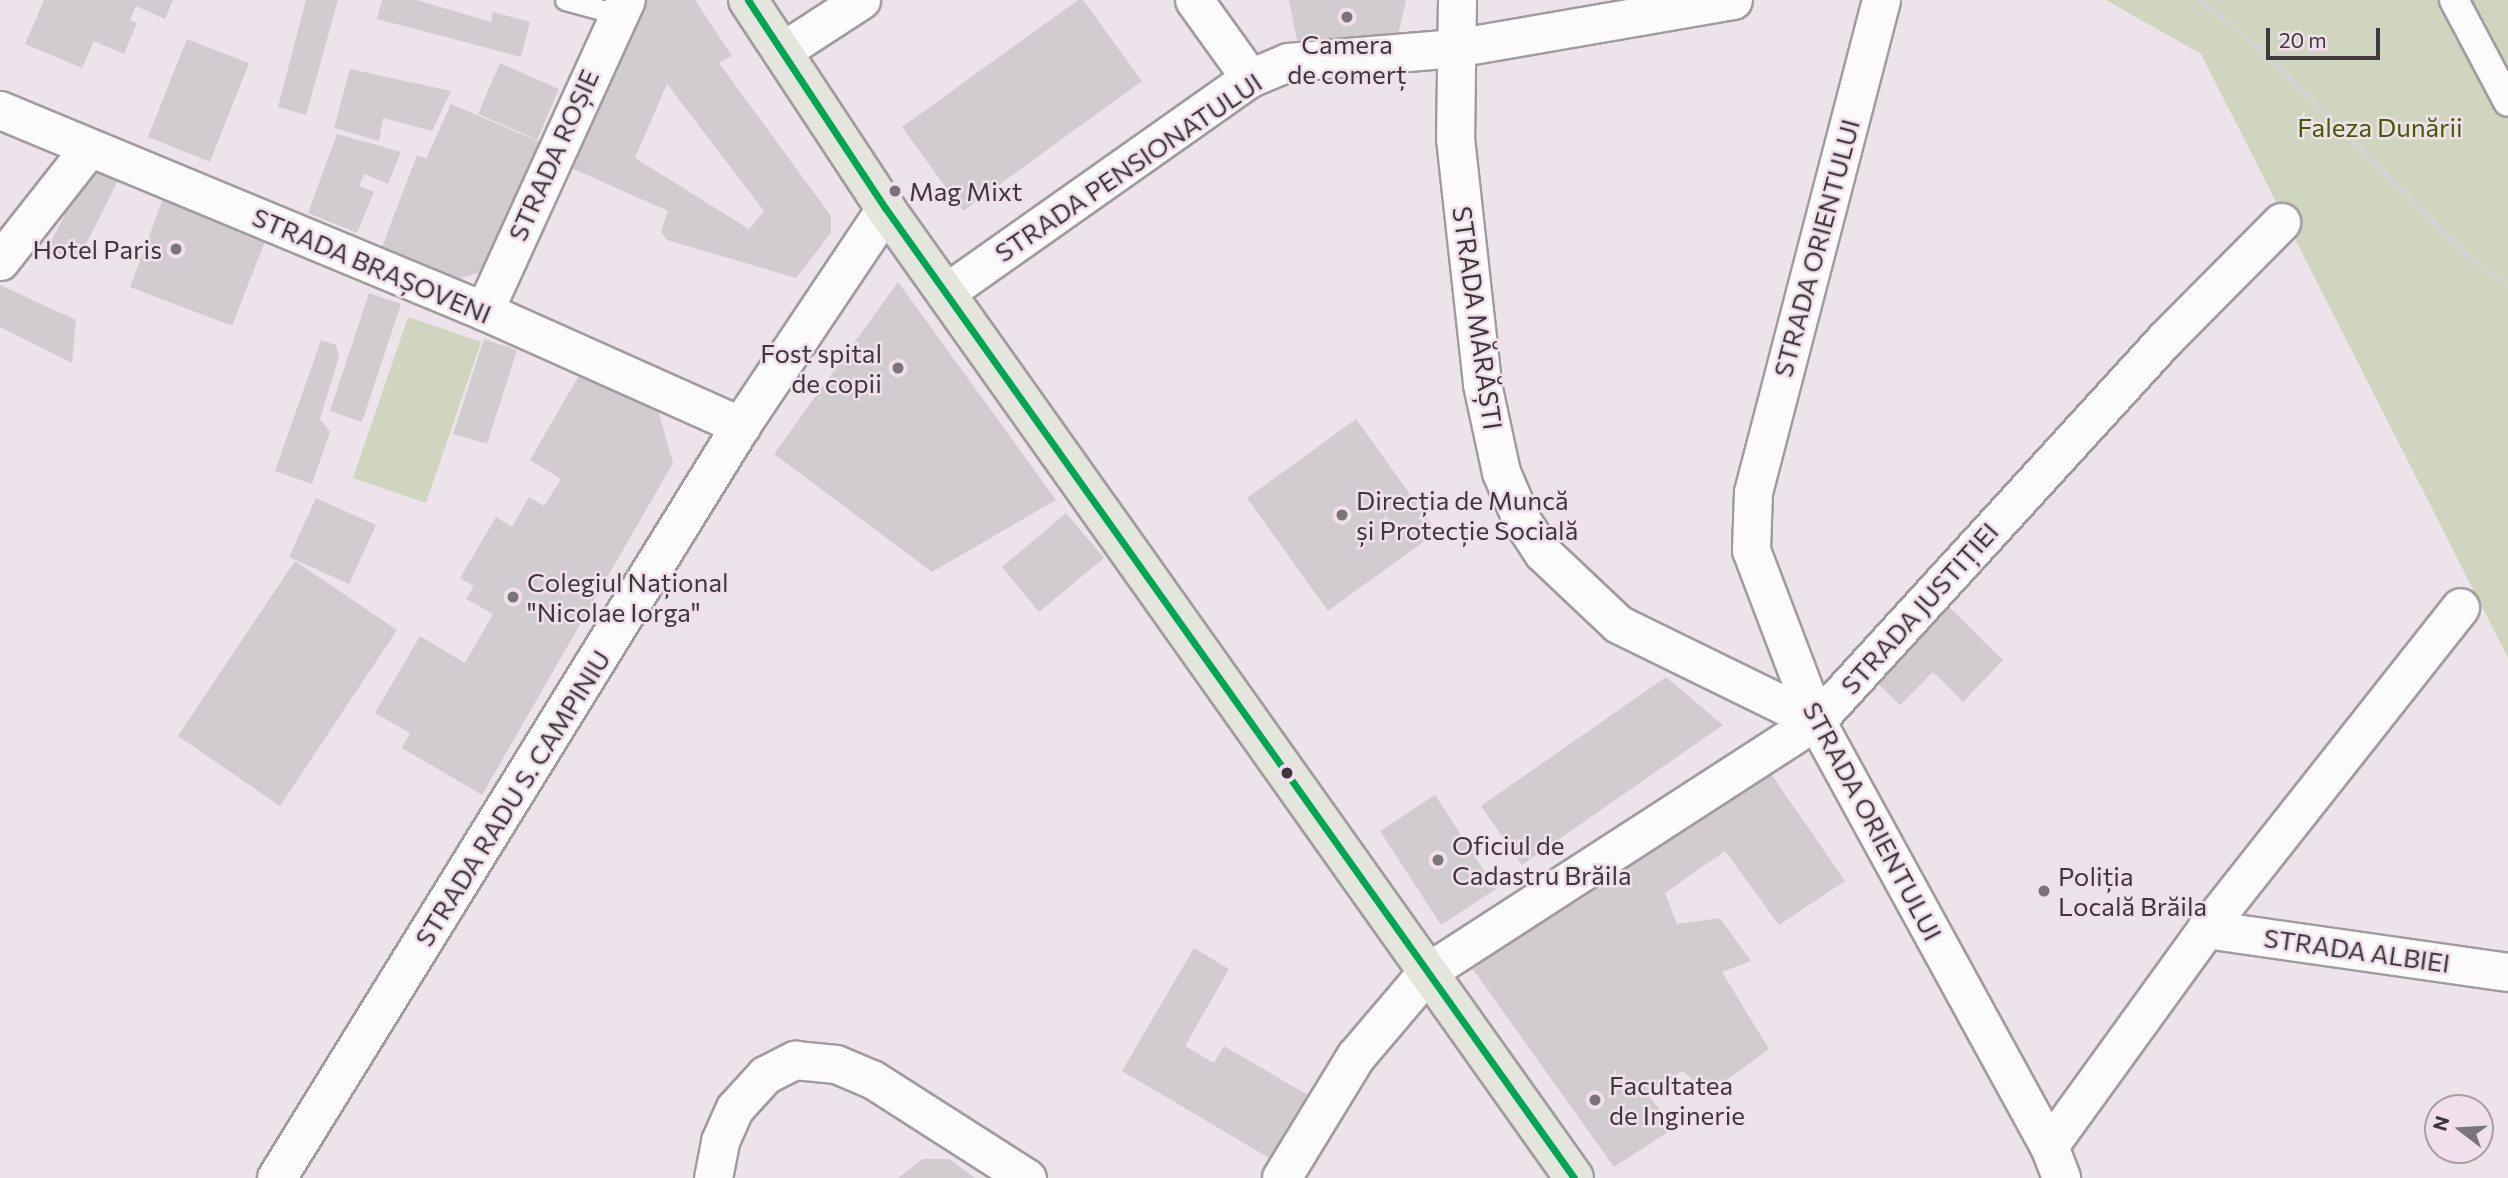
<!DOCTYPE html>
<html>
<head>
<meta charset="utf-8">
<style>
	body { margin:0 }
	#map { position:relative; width:2508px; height:1178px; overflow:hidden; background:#ece4ea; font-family:Commissioner,sans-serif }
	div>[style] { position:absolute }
	.green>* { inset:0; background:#cfd5be }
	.building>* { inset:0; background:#d2ccd0 }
	.path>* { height:4.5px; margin-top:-2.25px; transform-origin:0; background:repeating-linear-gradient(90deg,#d6d3d5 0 5px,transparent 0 8.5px) }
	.roads { filter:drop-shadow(2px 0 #a19b9f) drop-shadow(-2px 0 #a19b9f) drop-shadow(0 2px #a19b9f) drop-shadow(0 -2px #a19b9f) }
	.service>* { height:19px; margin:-9.5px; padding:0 9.5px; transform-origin:9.5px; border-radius:9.5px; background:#fcfbfc }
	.pedestrian>* { height:28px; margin:-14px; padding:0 14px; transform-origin:14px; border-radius:14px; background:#fcfbfc }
	.minor>* { height:37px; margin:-18.5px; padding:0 18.5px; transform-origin:18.5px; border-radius:18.5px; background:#fcfbfc }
	.tertiary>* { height:38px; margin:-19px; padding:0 19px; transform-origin:19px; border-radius:19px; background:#fcfbfc }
	.secondary>* { height:38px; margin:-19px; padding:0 19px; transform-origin:19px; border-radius:19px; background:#fcfbfc }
	.primary>* { height:38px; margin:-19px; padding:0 19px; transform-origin:19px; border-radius:19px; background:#e4e5dc }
	.bus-1>* { height:7px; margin:-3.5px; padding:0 3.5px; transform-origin:3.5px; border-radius:3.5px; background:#00a651 }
	.dots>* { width:19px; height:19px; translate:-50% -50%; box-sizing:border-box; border:4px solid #f0e0ec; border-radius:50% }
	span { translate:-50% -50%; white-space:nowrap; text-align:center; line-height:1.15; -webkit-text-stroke:5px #f0e0ec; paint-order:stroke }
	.poi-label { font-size:26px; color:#3e383d }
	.left { translate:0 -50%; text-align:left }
	.right { translate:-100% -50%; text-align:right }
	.park-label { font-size:26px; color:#445b00 }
	.street-label { font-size:26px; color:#3e383d }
	.north { position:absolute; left:2424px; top:1094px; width:70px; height:70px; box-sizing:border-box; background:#f0e0ec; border:2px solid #a99da6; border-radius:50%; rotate:287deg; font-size:19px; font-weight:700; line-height:28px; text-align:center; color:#3e383d }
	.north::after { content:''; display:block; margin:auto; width:24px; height:32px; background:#7b747a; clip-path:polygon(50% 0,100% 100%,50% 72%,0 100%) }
	.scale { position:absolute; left:2266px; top:28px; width:114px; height:32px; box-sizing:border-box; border:4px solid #3e383d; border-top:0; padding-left:9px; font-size:21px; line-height:24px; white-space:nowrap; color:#3e383d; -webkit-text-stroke:5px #f0e0ec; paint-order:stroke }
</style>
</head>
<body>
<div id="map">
	<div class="green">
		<div style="clip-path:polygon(2106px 0,2508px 0,2508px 658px,2201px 54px)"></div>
		<div style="clip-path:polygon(408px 317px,481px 342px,426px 503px,353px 478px)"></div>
	</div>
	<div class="building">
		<div style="clip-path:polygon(44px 0,173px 0,165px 19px,136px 6px,130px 20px,137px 23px,124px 54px,94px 41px,82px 68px,25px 44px)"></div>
		<div style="clip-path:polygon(306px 0,338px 0,306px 115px,278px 107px)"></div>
		<div style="clip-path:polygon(382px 0,417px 0,491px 22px,493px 12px,530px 22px,521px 57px,377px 19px)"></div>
		<div style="clip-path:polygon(evenodd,642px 0,695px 0,732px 56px,719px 63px,831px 216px,831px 233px,796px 278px,667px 240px,661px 232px,668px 211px,569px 167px,642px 0,667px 84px,764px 211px,749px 229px,635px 158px,667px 84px)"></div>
		<div style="clip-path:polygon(1078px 0,1083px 0,1142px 81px,963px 211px,902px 127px)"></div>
		<div style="clip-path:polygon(1289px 0,1406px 0,1398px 35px,1298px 46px)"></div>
		<div style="clip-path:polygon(187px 39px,249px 63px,210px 162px,148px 137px)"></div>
		<div style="clip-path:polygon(500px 63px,559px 89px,537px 140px,478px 114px)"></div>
		<div style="clip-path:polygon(350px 69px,451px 91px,432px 131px,383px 118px,379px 141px,334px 128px)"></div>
		<div style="clip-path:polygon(451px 104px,542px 143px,486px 270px,458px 279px,382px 247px,417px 155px,426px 159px)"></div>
		<div style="clip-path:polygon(337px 134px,401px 152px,388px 184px,364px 174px,359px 186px,374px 192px,357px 233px,308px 213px)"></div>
		<div style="clip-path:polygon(89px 166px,118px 181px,77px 262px,48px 248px)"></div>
		<div style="clip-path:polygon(164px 196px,267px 236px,232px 326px,130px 287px)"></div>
		<div style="clip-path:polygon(898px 282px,1056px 500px,932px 572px,774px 454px)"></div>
		<div style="clip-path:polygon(0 285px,76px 320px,72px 363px,0 327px)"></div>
		<div style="clip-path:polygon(369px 293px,401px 304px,362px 422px,330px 411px)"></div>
		<div style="clip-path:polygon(484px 339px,517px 350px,487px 444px,453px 434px)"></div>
		<div style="clip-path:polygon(321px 340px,336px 345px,339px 356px,320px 419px,330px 432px,312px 484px,275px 471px)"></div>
		<div style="clip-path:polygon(585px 365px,657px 407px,673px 463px,482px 795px,402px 748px,410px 733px,375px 713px,420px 636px,465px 663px,493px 614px,466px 599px,474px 586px,460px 578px,496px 517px,512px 527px,529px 497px,544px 506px,561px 479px,530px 460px)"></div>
		<div style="clip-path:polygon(1356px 419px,1437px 532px,1328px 611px,1247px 498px)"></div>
		<div style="clip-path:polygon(316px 498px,376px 525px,349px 584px,289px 557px)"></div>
		<div style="clip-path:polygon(1066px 513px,1104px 558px,1039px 612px,1002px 567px)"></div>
		<div style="clip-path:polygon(295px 561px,397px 630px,280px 806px,178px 736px)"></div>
		<div style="clip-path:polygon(1943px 601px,2003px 660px,1963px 702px,1933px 672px,1900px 705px,1870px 676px)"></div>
		<div style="clip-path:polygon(1666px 677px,1723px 725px,1522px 865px,1481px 806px)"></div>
		<div style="clip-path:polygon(1767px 768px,1845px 881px,1779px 925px,1725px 851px,1665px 893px,1677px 924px,1720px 918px,1751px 961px,1722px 972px,1769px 1049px,1708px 1094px,1683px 1071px,1647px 1093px,1674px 1128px,1614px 1167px,1467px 961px)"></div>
		<div style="clip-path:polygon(1435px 795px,1496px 889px,1441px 925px,1380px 831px)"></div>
		<div style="clip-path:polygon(1194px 948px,1229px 969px,1185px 1046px,1214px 1063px,1224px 1046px,1313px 1098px,1276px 1162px,1122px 1071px)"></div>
		<div style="clip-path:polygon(923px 1159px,949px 1159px,975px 1178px,898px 1178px)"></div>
	</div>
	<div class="path">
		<div style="left:2199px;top:0;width:73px;rotate:37.8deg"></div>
		<div style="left:2257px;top:45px;width:293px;rotate:45deg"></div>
		<div style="left:2464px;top:252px;width:54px;rotate:36deg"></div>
	</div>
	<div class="roads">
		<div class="service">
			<div style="left:565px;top:0;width:54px;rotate:15.1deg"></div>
		</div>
		<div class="pedestrian">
			<div style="left:2454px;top:0;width:115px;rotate:62.1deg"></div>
		</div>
		<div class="minor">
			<div style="left:1194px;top:0;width:96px;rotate:54.3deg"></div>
			<div style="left:1457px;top:0;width:138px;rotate:90.8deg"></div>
			<div style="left:1455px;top:138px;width:247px;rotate:83.7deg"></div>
			<div style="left:1482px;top:384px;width:90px;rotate:77.8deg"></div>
			<div style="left:1501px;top:472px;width:53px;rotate:66.8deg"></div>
			<div style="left:1522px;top:521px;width:38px;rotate:57deg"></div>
			<div style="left:1543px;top:553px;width:103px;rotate:43.4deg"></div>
			<div style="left:1618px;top:624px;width:220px;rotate:26.1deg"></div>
			<div style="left:1881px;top:0;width:508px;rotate:104.58deg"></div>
			<div style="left:1753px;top:492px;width:58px;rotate:92deg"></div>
			<div style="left:1751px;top:550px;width:183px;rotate:69.2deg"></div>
			<div style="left:1816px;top:721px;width:485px;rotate:61.3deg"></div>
			<div style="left:2049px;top:1146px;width:34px;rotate:69deg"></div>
			<div style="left:784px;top:50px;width:92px;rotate:-33deg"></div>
			<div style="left:0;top:110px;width:524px;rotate:22.55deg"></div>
			<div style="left:484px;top:311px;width:282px;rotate:24.1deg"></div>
			<div style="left:0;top:261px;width:144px;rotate:-51.8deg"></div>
			<div style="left:945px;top:293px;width:373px;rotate:-35.2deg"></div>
			<div style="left:1250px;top:78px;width:41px;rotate:-22.8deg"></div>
			<div style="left:1288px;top:62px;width:168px;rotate:-4.8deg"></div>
			<div style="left:1455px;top:48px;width:282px;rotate:-9.8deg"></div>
			<div style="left:484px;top:311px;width:342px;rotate:-65.5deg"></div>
			<div style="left:2206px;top:929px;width:305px;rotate:8.1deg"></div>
			<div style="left:1429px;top:971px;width:461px;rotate:-32.9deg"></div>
			<div style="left:1816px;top:721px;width:517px;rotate:-47.58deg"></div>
			<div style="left:2165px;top:339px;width:165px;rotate:-45.2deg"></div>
			<div style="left:2049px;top:1146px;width:268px;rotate:-54.1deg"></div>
			<div style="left:2206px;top:929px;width:410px;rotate:-51.7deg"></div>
			<div style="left:713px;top:1178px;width:38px;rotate:-79deg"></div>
			<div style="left:720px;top:1141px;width:36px;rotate:-66deg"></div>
			<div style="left:735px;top:1108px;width:45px;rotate:-47.7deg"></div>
			<div style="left:765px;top:1075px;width:34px;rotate:-27deg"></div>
			<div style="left:795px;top:1060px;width:41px;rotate:5.6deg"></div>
			<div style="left:836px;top:1064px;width:39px;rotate:23deg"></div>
			<div style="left:872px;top:1079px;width:184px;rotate:32.6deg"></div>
		</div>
		<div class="tertiary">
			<div style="left:277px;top:1178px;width:884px;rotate:-58.32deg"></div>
			<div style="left:741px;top:426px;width:261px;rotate:-56.2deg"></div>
		</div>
		<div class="secondary">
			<div style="left:1282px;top:1178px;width:142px;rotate:-58.6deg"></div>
			<div style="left:1356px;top:1057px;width:113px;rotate:-49.7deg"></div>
		</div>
		<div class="primary">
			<div style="left:748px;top:0;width:250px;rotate:56.6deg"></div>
			<div style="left:886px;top:209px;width:1188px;rotate:54.62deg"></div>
		</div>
	</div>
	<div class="bus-1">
		<div style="left:748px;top:0;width:250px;rotate:56.6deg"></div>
		<div style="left:886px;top:209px;width:1188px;rotate:54.62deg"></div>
	</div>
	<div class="dots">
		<div style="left:1347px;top:17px;background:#7b747a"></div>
		<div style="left:895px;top:191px;background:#7b747a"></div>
		<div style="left:176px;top:249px;background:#7b747a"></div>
		<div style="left:898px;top:368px;background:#7b747a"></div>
		<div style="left:1342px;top:515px;background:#7b747a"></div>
		<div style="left:513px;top:597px;background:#7b747a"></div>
		<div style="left:1287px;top:773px;background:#3e383d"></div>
		<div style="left:1438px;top:860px;background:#7b747a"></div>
		<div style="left:2044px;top:891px;background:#7b747a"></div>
		<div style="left:1595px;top:1100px;background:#7b747a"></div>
	</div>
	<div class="poi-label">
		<span style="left:1347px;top:59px">Camera<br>de comerț</span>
		<span class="left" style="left:909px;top:191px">Mag Mixt</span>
		<span class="right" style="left:162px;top:249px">Hotel Paris</span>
		<span class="right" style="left:882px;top:368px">Fost spital<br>de copii</span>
		<span class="left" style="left:1356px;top:515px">Direcția de Muncă<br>și Protecție Socială</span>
		<span class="left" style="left:527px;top:597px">Colegiul Național<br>"Nicolae Iorga"</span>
		<span class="left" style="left:1452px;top:860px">Oficiul de<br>Cadastru Brăila</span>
		<span class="left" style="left:2058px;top:891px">Poliția<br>Locală Brăila</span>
		<span class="left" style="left:1609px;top:1100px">Facultatea<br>de Inginerie</span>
	</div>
	<div class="park-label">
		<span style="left:2380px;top:127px">Faleza Dunării</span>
	</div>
	<div class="street-label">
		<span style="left:553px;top:155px;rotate:-66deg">STRADA ROȘIE</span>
		<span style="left:1128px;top:167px;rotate:-34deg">STRADA PENSIONATULUI</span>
		<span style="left:1816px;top:248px;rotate:-75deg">STRADA ORIENTULUI</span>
		<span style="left:372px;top:265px;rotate:23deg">STRADA BRAȘOVENI</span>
		<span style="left:1478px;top:318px;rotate:82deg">STRADA MĂRĂȘTI</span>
		<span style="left:1919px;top:608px;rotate:-48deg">STRADA JUSTIȚIEI</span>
		<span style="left:512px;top:798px;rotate:-58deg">STRADA RADU S. CAMPINIU</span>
		<span style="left:1873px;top:821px;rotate:62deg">STRADA ORIENTULUI</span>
		<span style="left:2357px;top:950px;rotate:8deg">STRADA ALBIEI</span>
	</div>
	<div class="north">N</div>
	<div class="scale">20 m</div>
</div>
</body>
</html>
